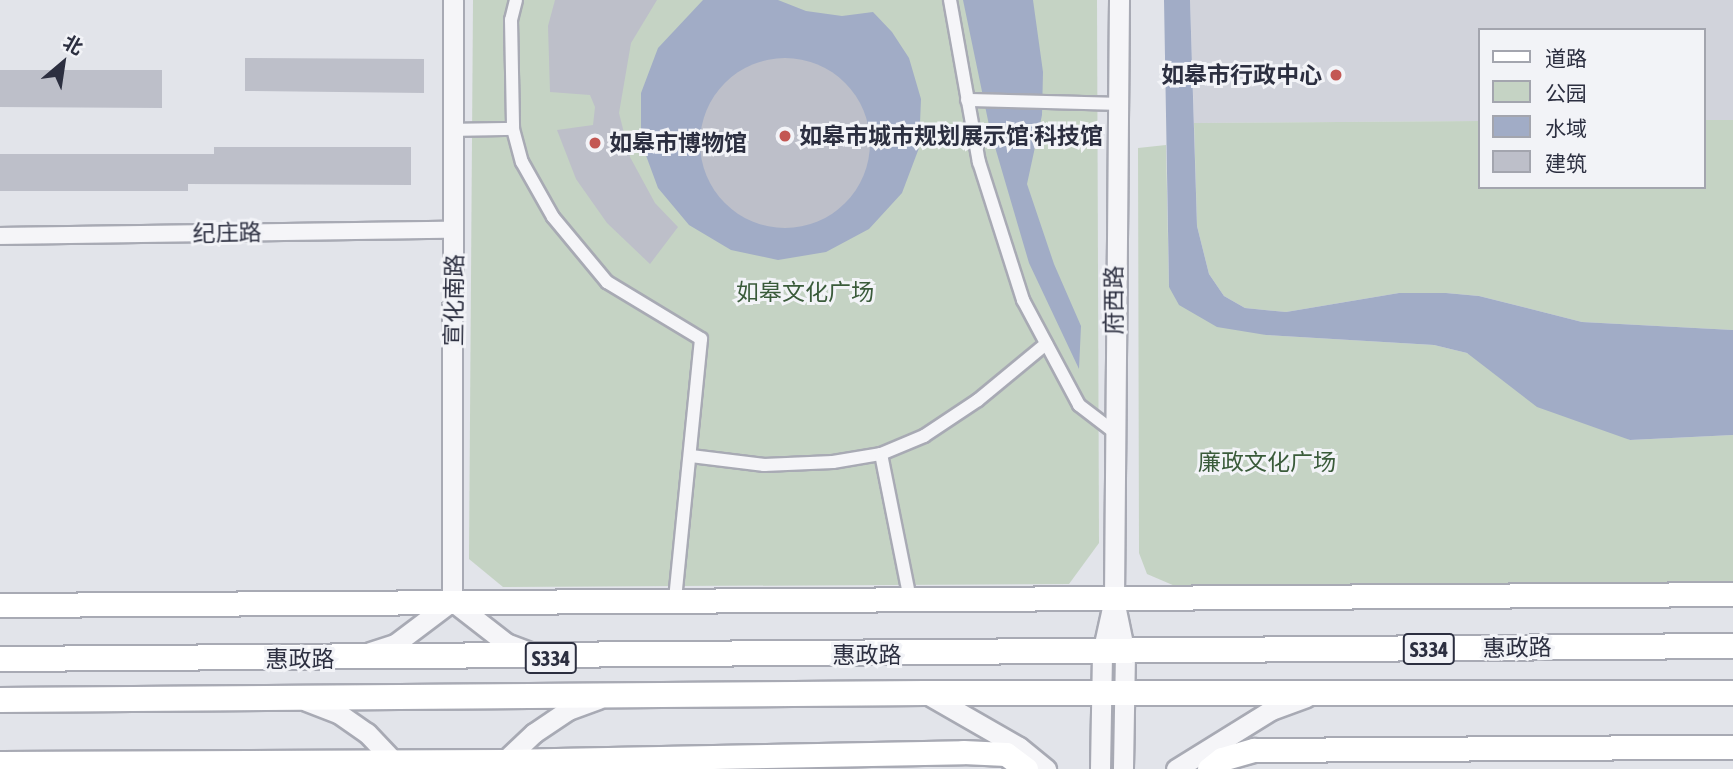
<!DOCTYPE html>
<html>
<head>
<meta charset="utf-8">
<style>
	body { margin:0 }
	#map { position:relative; width:1733px; height:769px; overflow:hidden; background:#e2e4ea; font-family:"Asap Condensed","Noto Sans SC",sans-serif }
	div>[style] { position:absolute }
	.built>* { inset:0; background:#d1d3db }
	.green>* { inset:0; background:#c5d3c4 }
	.water>* { inset:0; background:#a1acc6 }
	.building>* { inset:0; background:#bdbfc9 }
	.round { border-radius:50% }
	.roads { filter:drop-shadow(2px 0 #a8aab4) drop-shadow(-2px 0 #a8aab4) drop-shadow(0 2px #a8aab4) drop-shadow(0 -2px #a8aab4) }
	.pedestrian>* { height:12px; margin:-6px; padding:0 6px; transform-origin:6px; border-radius:6px; background:#f5f5f8 }
	.minor>* { height:16px; margin:-8px; padding:0 8px; transform-origin:8px; border-radius:8px; background:#f5f5f8 }
	.tertiary>* { height:19px; margin:-9.5px; padding:0 9.5px; transform-origin:9.5px; border-radius:9.5px; background:#f5f5f8 }
	.secondary>* { height:23px; margin:-11.5px; padding:0 11.5px; transform-origin:11.5px; border-radius:11.5px; background:#fff }
	.primary>* { height:24px; margin:-12px; padding:0 12px; transform-origin:12px; border-radius:12px; background:#fff }
	.dots>* { width:19px; height:19px; translate:-50% -50%; box-sizing:border-box; border:4px solid #f2f3f7; border-radius:50% }
	span { translate:-50% -50%; white-space:nowrap; text-align:center; line-height:1.15; -webkit-text-stroke:6px #f2f3f7; paint-order:stroke }
	.shield-label span { padding:2px 5px; background:#f2f3f7; border:2px solid; border-radius:5px; -webkit-text-stroke-width:0 }
	.shield-label { font-size:21px; color:#2c2f40; font-weight:700 }
	.poi-label { font-size:23px; color:#2c2f40; font-weight:700 }
	.right { translate:-100% -50%; text-align:right }
	.left { translate:0 -50%; text-align:left }
	.street-label { font-size:23px; color:#2c2f40 }
	.park-label { font-size:23px; color:#3a5b3a }
	.legend { position:absolute; left:1478px; top:28px; width:228px; height:161px; box-sizing:border-box; background:#f2f3f7; border:2px solid #a3a5ae; margin:0; padding:9px 12px; list-style:none; font-size:21px; color:#2c2f40 }
	.legend li { display:flex; align-items:center; gap:14px; height:35px }
	.legend b { width:35px; border:2px solid #a3a5ae }
	.north { position:absolute; left:28px; top:28px; width:70px; height:70px; -webkit-text-stroke:5px #f2f3f7; paint-order:stroke; rotate:29deg; font-size:19px; font-weight:700; line-height:28px; text-align:center; color:#2c2f40 }
	.north::after { content:''; display:block; margin:auto; width:24px; height:32px; background:#2c2f40; clip-path:polygon(50% 0,100% 100%,50% 72%,0 100%) }
</style>
</head>
<body>
<div id="map">
	<div class="built">
		<div style="clip-path:polygon(1190px 0,1733px 0,1733px 120px,1703px 120px,1703px 30px,1479px 30px,1479px 121px,1194px 123px)"></div>
	</div>
	<div class="green">
		<div style="clip-path:polygon(473px 0,1097px 0,1099px 543px,1069px 584px,503px 587px,469px 559px)"></div>
		<div style="clip-path:polygon(1703px 120px,1733px 120px,1733px 330px,1582px 322px,1479px 296px,1446px 293px,1399px 293px,1286px 312px,1245px 308px,1224px 296px,1209px 274px,1197px 226px,1194px 123px,1479px 121px,1479px 187px,1703px 187px)"></div>
		<div style="clip-path:polygon(1166px 145px,1169px 287px,1266px 335px,1434px 345px,1467px 353px,1630px 440px,1733px 435px,1733px 586px,1182px 589px,1147px 574px,1139px 553px,1138px 148px)"></div>
	</div>
	<div class="water">
		<div style="clip-path:polygon(703px 0,778px 0,806px 11px,842px 16px,873px 12px,892px 32px,909px 58px,921px 99px,919px 148px,902px 193px,869px 229px,826px 252px,778px 260px,731px 250px,689px 225px,658px 188px,641px 142px,641px 93px,658px 48px)"></div>
		<div style="clip-path:polygon(963px 0,1033px 0,1043px 72px,1042px 115px,1027px 184px,1054px 264px,1081px 326px,1079px 369px,1029px 263px,990px 130px)"></div>
		<div style="clip-path:polygon(1164px 0,1190px 0,1197px 226px,1209px 274px,1224px 296px,1245px 308px,1286px 312px,1399px 293px,1446px 293px,1479px 296px,1582px 322px,1733px 330px,1733px 435px,1630px 440px,1537px 407px,1467px 353px,1434px 345px,1266px 335px,1217px 327px,1179px 305px,1169px 287px)"></div>
	</div>
	<div class="building">
		<div style="clip-path:polygon(555px 0,657px 0,631px 43px,619px 113px,630px 157px,655px 203px,678px 227px,650px 264px,607px 223px,576px 179px,557px 130px,593px 125px,595px 107px,590px 95px,550px 92px,548px 26px)"></div>
		<div class="round" style="left:700px;top:58px;width:170px;height:170px"></div>
		<div style="clip-path:polygon(245px 58px,424px 59px,424px 93px,245px 91px)"></div>
		<div style="clip-path:polygon(0 70px,162px 70px,162px 108px,0 107px)"></div>
		<div style="clip-path:polygon(214px 147px,411px 147px,411px 185px,188px 184px,188px 191px,0 191px,0 154px,214px 154px)"></div>
	</div>
	<div class="roads">
		<div class="pedestrian">
			<div style="left:516px;top:0;width:21px;rotate:104deg"></div>
			<div style="left:511px;top:20px;width:109px;rotate:88.9deg"></div>
			<div style="left:513px;top:129px;width:34px;rotate:75deg"></div>
			<div style="left:522px;top:162px;width:63px;rotate:60.6deg"></div>
			<div style="left:553px;top:217px;width:85px;rotate:50.3deg"></div>
			<div style="left:607px;top:282px;width:110px;rotate:31.2deg"></div>
			<div style="left:701px;top:339px;width:261px;rotate:95.7deg"></div>
			<div style="left:950px;top:0;width:165px;rotate:79.9deg"></div>
			<div style="left:979px;top:162px;width:145px;rotate:72.3deg"></div>
			<div style="left:1023px;top:300px;width:119px;rotate:61.9deg"></div>
			<div style="left:1079px;top:405px;width:43px;rotate:37.4deg"></div>
			<div style="left:967px;top:100px;width:149px;rotate:1.5deg"></div>
			<div style="left:453px;top:130px;width:60px;rotate:-1deg"></div>
			<div style="left:881px;top:454px;width:148px;rotate:78.7deg"></div>
			<div style="left:691px;top:456px;width:74px;rotate:7deg"></div>
			<div style="left:764px;top:465px;width:69px;rotate:-2.5deg"></div>
			<div style="left:833px;top:462px;width:49px;rotate:-9.5deg"></div>
			<div style="left:881px;top:454px;width:47px;rotate:-22.7deg"></div>
			<div style="left:924px;top:436px;width:65px;rotate:-33.7deg"></div>
			<div style="left:978px;top:400px;width:88px;rotate:-39.5deg"></div>
		</div>
		<div class="minor">
			<div style="left:0;top:236px;width:455px;rotate:-0.8deg"></div>
		</div>
		<div class="tertiary">
			<div style="left:1119px;top:0;width:600px;rotate:90.48deg"></div>
			<div style="left:1114px;top:600px;width:54px;rotate:78.3deg"></div>
			<div style="left:1125px;top:653px;width:116px;rotate:91deg"></div>
			<div style="left:452px;top:601px;width:601px;rotate:-89.9deg"></div>
			<div style="left:452px;top:601px;width:68px;rotate:37.9deg"></div>
			<div style="left:506px;top:643px;width:25px;rotate:21deg"></div>
			<div style="left:370px;top:652px;width:26px;rotate:-18deg"></div>
			<div style="left:395px;top:644px;width:71px;rotate:-37deg"></div>
			<div style="left:925px;top:693px;width:108px;rotate:29.9deg"></div>
			<div style="left:1019px;top:747px;width:35px;rotate:39deg"></div>
			<div style="left:306px;top:701px;width:34px;rotate:21deg"></div>
			<div style="left:338px;top:713px;width:35px;rotate:35deg"></div>
			<div style="left:367px;top:733px;width:50px;rotate:46.6deg"></div>
			<div style="left:497px;top:768px;width:51px;rotate:-43.4deg"></div>
			<div style="left:534px;top:733px;width:41px;rotate:-34.1deg"></div>
			<div style="left:568px;top:710px;width:32px;rotate:-20deg"></div>
			<div style="left:1100px;top:769px;width:116px;rotate:-89deg"></div>
			<div style="left:1102px;top:653px;width:46px;rotate:-77.5deg"></div>
			<div style="left:1176px;top:769px;width:112px;rotate:-31.8deg"></div>
			<div style="left:1271px;top:710px;width:37px;rotate:-20deg"></div>
		</div>
		<div class="secondary">
			<div style="left:0;top:605px;width:1733px;rotate:-0.36deg"></div>
			<div style="left:0;top:763px;width:503px;rotate:-0.23deg"></div>
			<div style="left:503px;top:761px;width:460px;rotate:-1.1deg"></div>
			<div style="left:963px;top:752px;width:43px;rotate:2.7deg"></div>
			<div style="left:1006px;top:754px;width:25px;rotate:37deg"></div>
			<div style="left:1209px;top:769px;width:16px;rotate:-38deg"></div>
			<div style="left:1222px;top:759px;width:33px;rotate:-16deg"></div>
			<div style="left:1254px;top:750px;width:479px;rotate:-0.4deg"></div>
		</div>
		<div class="primary">
			<div style="left:0;top:659px;width:1733px;rotate:-0.43deg"></div>
			<div style="left:0;top:700px;width:925px;rotate:-0.43deg"></div>
			<div style="left:925px;top:693px;width:808px"></div>
		</div>
	</div>
	<div class="dots">
		<div style="left:1336px;top:75px;background:#c35753"></div>
		<div style="left:785px;top:136px;background:#c35753"></div>
		<div style="left:595px;top:143px;background:#c35753"></div>
	</div>
	<div class="shield-label">
		<span style="left:1429px;top:649px">S334</span>
		<span style="left:551px;top:658px">S334</span>
	</div>
	<div class="poi-label">
		<span class="right" style="left:1322px;top:75px">如皋市行政中心</span>
		<span class="left" style="left:799px;top:136px">如皋市城市规划展示馆·科技馆</span>
		<span class="left" style="left:609px;top:143px">如皋市博物馆</span>
	</div>
	<div class="street-label">
		<span style="left:227px;top:233px;rotate:-1deg">纪庄路</span>
		<span style="left:454px;top:300px;rotate:-89deg">宣化南路</span>
		<span style="left:1114px;top:300px;rotate:-90deg">府西路</span>
		<span style="left:1517px;top:648px;rotate:-1deg">惠政路</span>
		<span style="left:867px;top:655px">惠政路</span>
		<span style="left:300px;top:659px">惠政路</span>
	</div>
	<div class="park-label">
		<span style="left:805px;top:292px">如皋文化广场</span>
		<span style="left:1267px;top:462px">廉政文化广场</span>
	</div>
	<ul class="legend">
	<li><b style="height:9px;background:#fff"></b>道路</li>
	<li><b style="height:19px;background:#c5d3c4"></b>公园</li>
	<li><b style="height:19px;background:#a1acc6"></b>水域</li>
	<li><b style="height:19px;background:#bdbfc9"></b>建筑</li>
	</ul>
	<div class="north">北</div>
</div>
</body>
</html>
